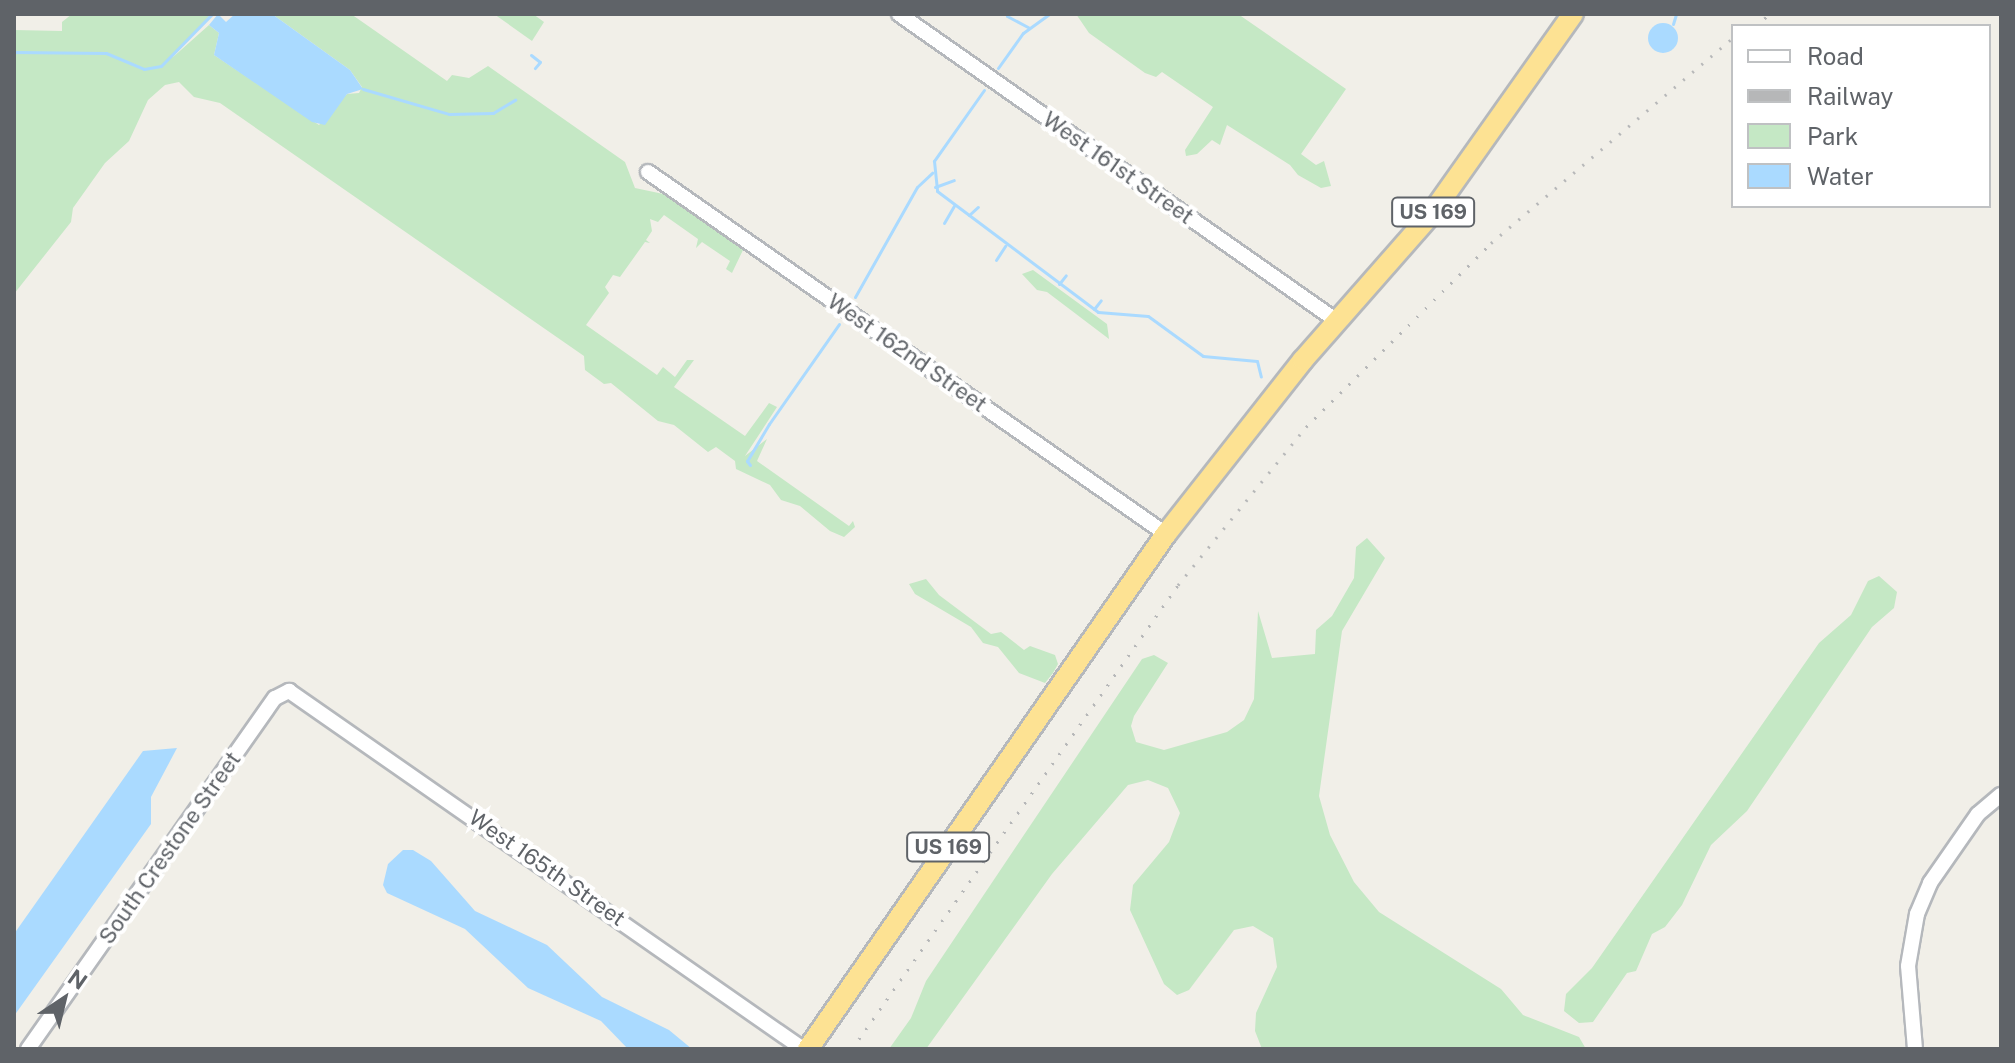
<!DOCTYPE html>
<html>
<head>
<meta charset="utf-8">
<style>
	body { margin:0 }
	#map { position:relative; width:2015px; height:1063px; overflow:hidden; background:#f1efe8; font-family:"Public Sans",sans-serif }
	div>[style] { position:absolute }
	.green>* { inset:0; background:#c5e8c5 }
	.water>* { inset:0; background:#aadaff }
	.round { border-radius:50% }
	.stream>* { height:3px; margin:-1.5px; padding:0 1.5px; transform-origin:1.5px; border-radius:1.5px; background:#aadaff }
	.roads { filter:drop-shadow(2px 0 #b5b8bc) drop-shadow(-2px 0 #b5b8bc) drop-shadow(0 2px #b5b8bc) drop-shadow(0 -2px #b5b8bc) }
	.minor>* { height:14px; margin:-7px; padding:0 7px; transform-origin:7px; border-radius:7px; background:#fff }
	.highway>* { height:20px; margin:-10px; padding:0 10px; transform-origin:10px; border-radius:10px; background:#fde293 }
	.rail>* { height:3px; margin-top:-1.5px; transform-origin:0; background:repeating-linear-gradient(90deg,#b6b7b8 0 2px,transparent 0 12px) }
	span { translate:-50% -50%; white-space:nowrap; text-align:center; line-height:1.15; -webkit-text-stroke:8px #fff; paint-order:stroke }
	.shield-label span { padding:2px 6px; background:#fff; border:2px solid; border-radius:6px; -webkit-text-stroke-width:0 }
	.shield-label { font-size:20px; color:#5f6368; font-weight:700 }
	.street-label { font-size:22px; color:#5f6368 }
	.frame { position:absolute; inset:0; border:16px solid #5f6368; pointer-events:none }
	.legend { position:absolute; left:1731px; top:24px; width:260px; height:184px; box-sizing:border-box; background:#fff; border:2px solid #bfc1c3; margin:0; padding:10px 14px; list-style:none; font-size:24px; color:#5f6368 }
	.legend li { display:flex; align-items:center; gap:16px; height:40px }
	.legend b { width:40px; border:2px solid #bfc1c3 }
	.north { position:absolute; left:24px; top:959px; width:80px; height:80px; -webkit-text-stroke:6px #fff; paint-order:stroke; rotate:35deg; font-size:22px; font-weight:700; line-height:32px; text-align:center; color:#5f6368 }
	.north::after { content:''; display:block; margin:auto; width:28px; height:36px; background:#5f6368; clip-path:polygon(50% 0,100% 100%,50% 72%,0 100%) }
</style>
</head>
<body>
<div id="map">
	<div class="green">
		<div style="clip-path:polygon(72px 14px,211px 14px,172px 58px,209px 25px,219px 33px,214px 55px,319px 125px,347px 94px,359px 93px,362px 87px,350px 70px,272px 14px,351px 14px,447px 81px,452px 75px,469px 78px,488px 66px,625px 162px,635px 188px,668px 195px,743px 250px,732px 273px,726px 269px,730px 261px,702px 242px,696px 248px,698px 239px,664px 215px,658px 222px,650px 219px,652px 231px,646px 240px,650px 243px,645px 242px,620px 277px,613px 275px,605px 287px,609px 293px,586px 325px,657px 375px,663px 367px,675px 377px,687px 360px,694px 360px,674px 387px,745px 436px,769px 403px,777px 407px,745px 456px,767px 439px,757px 461px,849px 526px,853px 521px,855px 527px,844px 537px,830px 531px,800px 506px,781px 500px,770px 485px,736px 469px,735px 461px,716px 447px,708px 452px,674px 425px,658px 421px,611px 383px,604px 384px,585px 370px,584px 356px,220px 103px,194px 97px,179px 82px,165px 85px,148px 100px,129px 141px,105px 163px,73px 208px,71px 222px,14px 294px,14px 30px,62px 31px,62px 22px)"></div>
		<div style="clip-path:polygon(494px 14px,533px 14px,544px 22px,532px 41px)"></div>
		<div style="clip-path:polygon(1076px 14px,1238px 14px,1346px 89px,1301px 154px,1316px 165px,1324px 161px,1331px 186px,1321px 188px,1298px 175px,1290px 165px,1227px 125px,1220px 145px,1212px 140px,1197px 154px,1186px 156px,1185px 150px,1213px 107px,1162px 72px,1156px 77px,1145px 73px,1089px 33px)"></div>
		<div style="clip-path:polygon(1033px 270px,1107px 324px,1109px 339px,1047px 292px,1037px 290px,1022px 274px)"></div>
		<div style="clip-path:polygon(1367px 538px,1385px 558px,1342px 631px,1319px 796px,1330px 835px,1354px 882px,1379px 912px,1501px 989px,1523px 1015px,1579px 1037px,1586px 1049px,1262px 1049px,1255px 1031px,1256px 1013px,1277px 967px,1273px 938px,1253px 926px,1234px 930px,1189px 990px,1177px 995px,1164px 984px,1130px 910px,1133px 885px,1169px 842px,1180px 813px,1168px 788px,1148px 780px,1128px 785px,1052px 874px,926px 1049px,889px 1049px,911px 1018px,926px 981px,1142px 659px,1154px 655px,1168px 663px,1134px 716px,1131px 726px,1136px 742px,1164px 750px,1227px 732px,1244px 720px,1254px 699px,1258px 611px,1272px 658px,1315px 654px,1316px 630px,1332px 616px,1354px 578px,1356px 547px)"></div>
		<div style="clip-path:polygon(1879px 576px,1897px 592px,1894px 608px,1872px 627px,1747px 811px,1711px 845px,1682px 905px,1665px 927px,1652px 934px,1636px 971px,1627px 973px,1593px 1022px,1579px 1023px,1564px 1011px,1566px 994px,1592px 968px,1819px 643px,1851px 615px,1868px 581px)"></div>
		<div style="clip-path:polygon(926px 579px,939px 595px,991px 634px,1001px 632px,1024px 650px,1030px 646px,1055px 655px,1058px 664px,1053px 673px,1045px 683px,1019px 673px,998px 647px,983px 643px,971px 627px,915px 594px,909px 584px)"></div>
	</div>
	<div class="water">
		<div style="clip-path:polygon(218px 14px,226px 22px,235px 14px,272px 14px,350px 70px,363px 89px,347px 94px,325px 125px,312px 122px,214px 55px,219px 33px,209px 25px)"></div>
		<div class="round" style="left:1648px;top:23px;width:30px;height:30px"></div>
		<div style="clip-path:polygon(177px 748px,151px 797px,151px 824px,14px 1016px,14px 934px,143px 751px)"></div>
		<div style="clip-path:polygon(403px 850px,413px 850px,431px 861px,475px 911px,547px 945px,602px 997px,669px 1030px,692px 1049px,628px 1049px,601px 1021px,528px 988px,465px 929px,387px 893px,383px 885px,388px 864px)"></div>
	</div>
	<div class="stream">
		<div style="left:1007px;top:16px;width:24px;rotate:28deg"></div>
		<div style="left:1673px;top:24px;width:10px;rotate:-73deg"></div>
		<div style="left:14px;top:52px;width:92px;rotate:0.6deg"></div>
		<div style="left:106px;top:53px;width:41px;rotate:22.8deg"></div>
		<div style="left:144px;top:69px;width:17px;rotate:-10deg"></div>
		<div style="left:161px;top:66px;width:73px;rotate:-45.6deg"></div>
		<div style="left:531px;top:55px;width:11px;rotate:38deg"></div>
		<div style="left:540px;top:62px;width:8px;rotate:130deg"></div>
		<div style="left:998px;top:68px;width:43px;rotate:-54.5deg"></div>
		<div style="left:1023px;top:33px;width:32px;rotate:-36deg"></div>
		<div style="left:363px;top:89px;width:90px;rotate:16.2deg"></div>
		<div style="left:449px;top:114px;width:44px;rotate:-1.3deg"></div>
		<div style="left:493px;top:113px;width:26px;rotate:-31deg"></div>
		<div style="left:984px;top:90px;width:87px;rotate:125.2deg"></div>
		<div style="left:934px;top:161px;width:30px;rotate:84deg"></div>
		<div style="left:937px;top:191px;width:201px;rotate:36.9deg"></div>
		<div style="left:1098px;top:312px;width:50px;rotate:4.6deg"></div>
		<div style="left:1148px;top:316px;width:68px;rotate:36deg"></div>
		<div style="left:1203px;top:356px;width:54px;rotate:5.3deg"></div>
		<div style="left:1257px;top:361px;width:16px;rotate:76deg"></div>
		<div style="left:935px;top:187px;width:20px;rotate:-20deg"></div>
		<div style="left:969px;top:215px;width:12px;rotate:-42deg"></div>
		<div style="left:944px;top:223px;width:20px;rotate:-60deg"></div>
		<div style="left:996px;top:260px;width:17px;rotate:-57deg"></div>
		<div style="left:1059px;top:284px;width:11px;rotate:-52deg"></div>
		<div style="left:855px;top:297px;width:126px;rotate:-60.6deg"></div>
		<div style="left:917px;top:187px;width:21px;rotate:-43deg"></div>
		<div style="left:1094px;top:309px;width:11px;rotate:-52deg"></div>
		<div style="left:750px;top:465px;width:5px;rotate:-127deg"></div>
		<div style="left:747px;top:461px;width:43px;rotate:-59.3deg"></div>
		<div style="left:769px;top:424px;width:122px;rotate:-55deg"></div>
	</div>
	<div class="roads">
		<div class="minor">
			<div style="left:899px;top:14px;width:535px;rotate:35.03deg"></div>
			<div style="left:648px;top:172px;width:632px;rotate:34.95deg"></div>
			<div style="left:28px;top:1049px;width:429px;rotate:-54.9deg"></div>
			<div style="left:275px;top:698px;width:16px;rotate:-27deg"></div>
			<div style="left:289px;top:691px;width:626px;rotate:34.86deg"></div>
			<div style="left:1915px;top:1049px;width:83px;rotate:-94.8deg"></div>
			<div style="left:1908px;top:966px;width:53px;rotate:-80.2deg"></div>
			<div style="left:1917px;top:914px;width:34px;rotate:-67deg"></div>
			<div style="left:1930px;top:883px;width:84px;rotate:-55.2deg"></div>
			<div style="left:1978px;top:814px;width:30px;rotate:-40deg"></div>
		</div>
		<div class="highway">
			<div style="left:808px;top:1049px;width:627px;rotate:-55.2deg"></div>
			<div style="left:1166px;top:534px;width:221px;rotate:-51.8deg"></div>
			<div style="left:1303px;top:360px;width:196px;rotate:-48.7deg"></div>
			<div style="left:1432px;top:213px;width:244px;rotate:-54.7deg"></div>
		</div>
	</div>
	<div class="rail">
		<div style="left:1755px;top:26px;width:19px;rotate:-39deg"></div>
		<div style="left:852px;top:1049px;width:567px;rotate:-54.91deg"></div>
		<div style="left:1178px;top:585px;width:203px;rotate:-51deg"></div>
		<div style="left:1306px;top:427px;width:261px;rotate:-44.8deg"></div>
		<div style="left:1491px;top:243px;width:317px;rotate:-40.3deg"></div>
	</div>
	<div class="shield-label">
		<span style="left:1433px;top:212px">US 169</span>
		<span style="left:948px;top:847px">US 169</span>
	</div>
	<div class="street-label">
		<span style="left:1118px;top:168px;rotate:35deg">West 161st Street</span>
		<span style="left:907px;top:353px;rotate:35deg">West 162nd Street</span>
		<span style="left:170px;top:848px;rotate:-55deg">South Crestone Street</span>
		<span style="left:547px;top:868px;rotate:35deg">West 165th Street</span>
	</div>
	<div class="frame"></div>
	<ul class="legend">
	<li><b style="height:10px;background:#fff"></b>Road</li>
	<li><b style="height:10px;background:#b6b7b8"></b>Railway</li>
	<li><b style="height:22px;background:#c5e8c5"></b>Park</li>
	<li><b style="height:22px;background:#aadaff"></b>Water</li>
	</ul>
	<div class="north">N</div>
</div>
</body>
</html>
